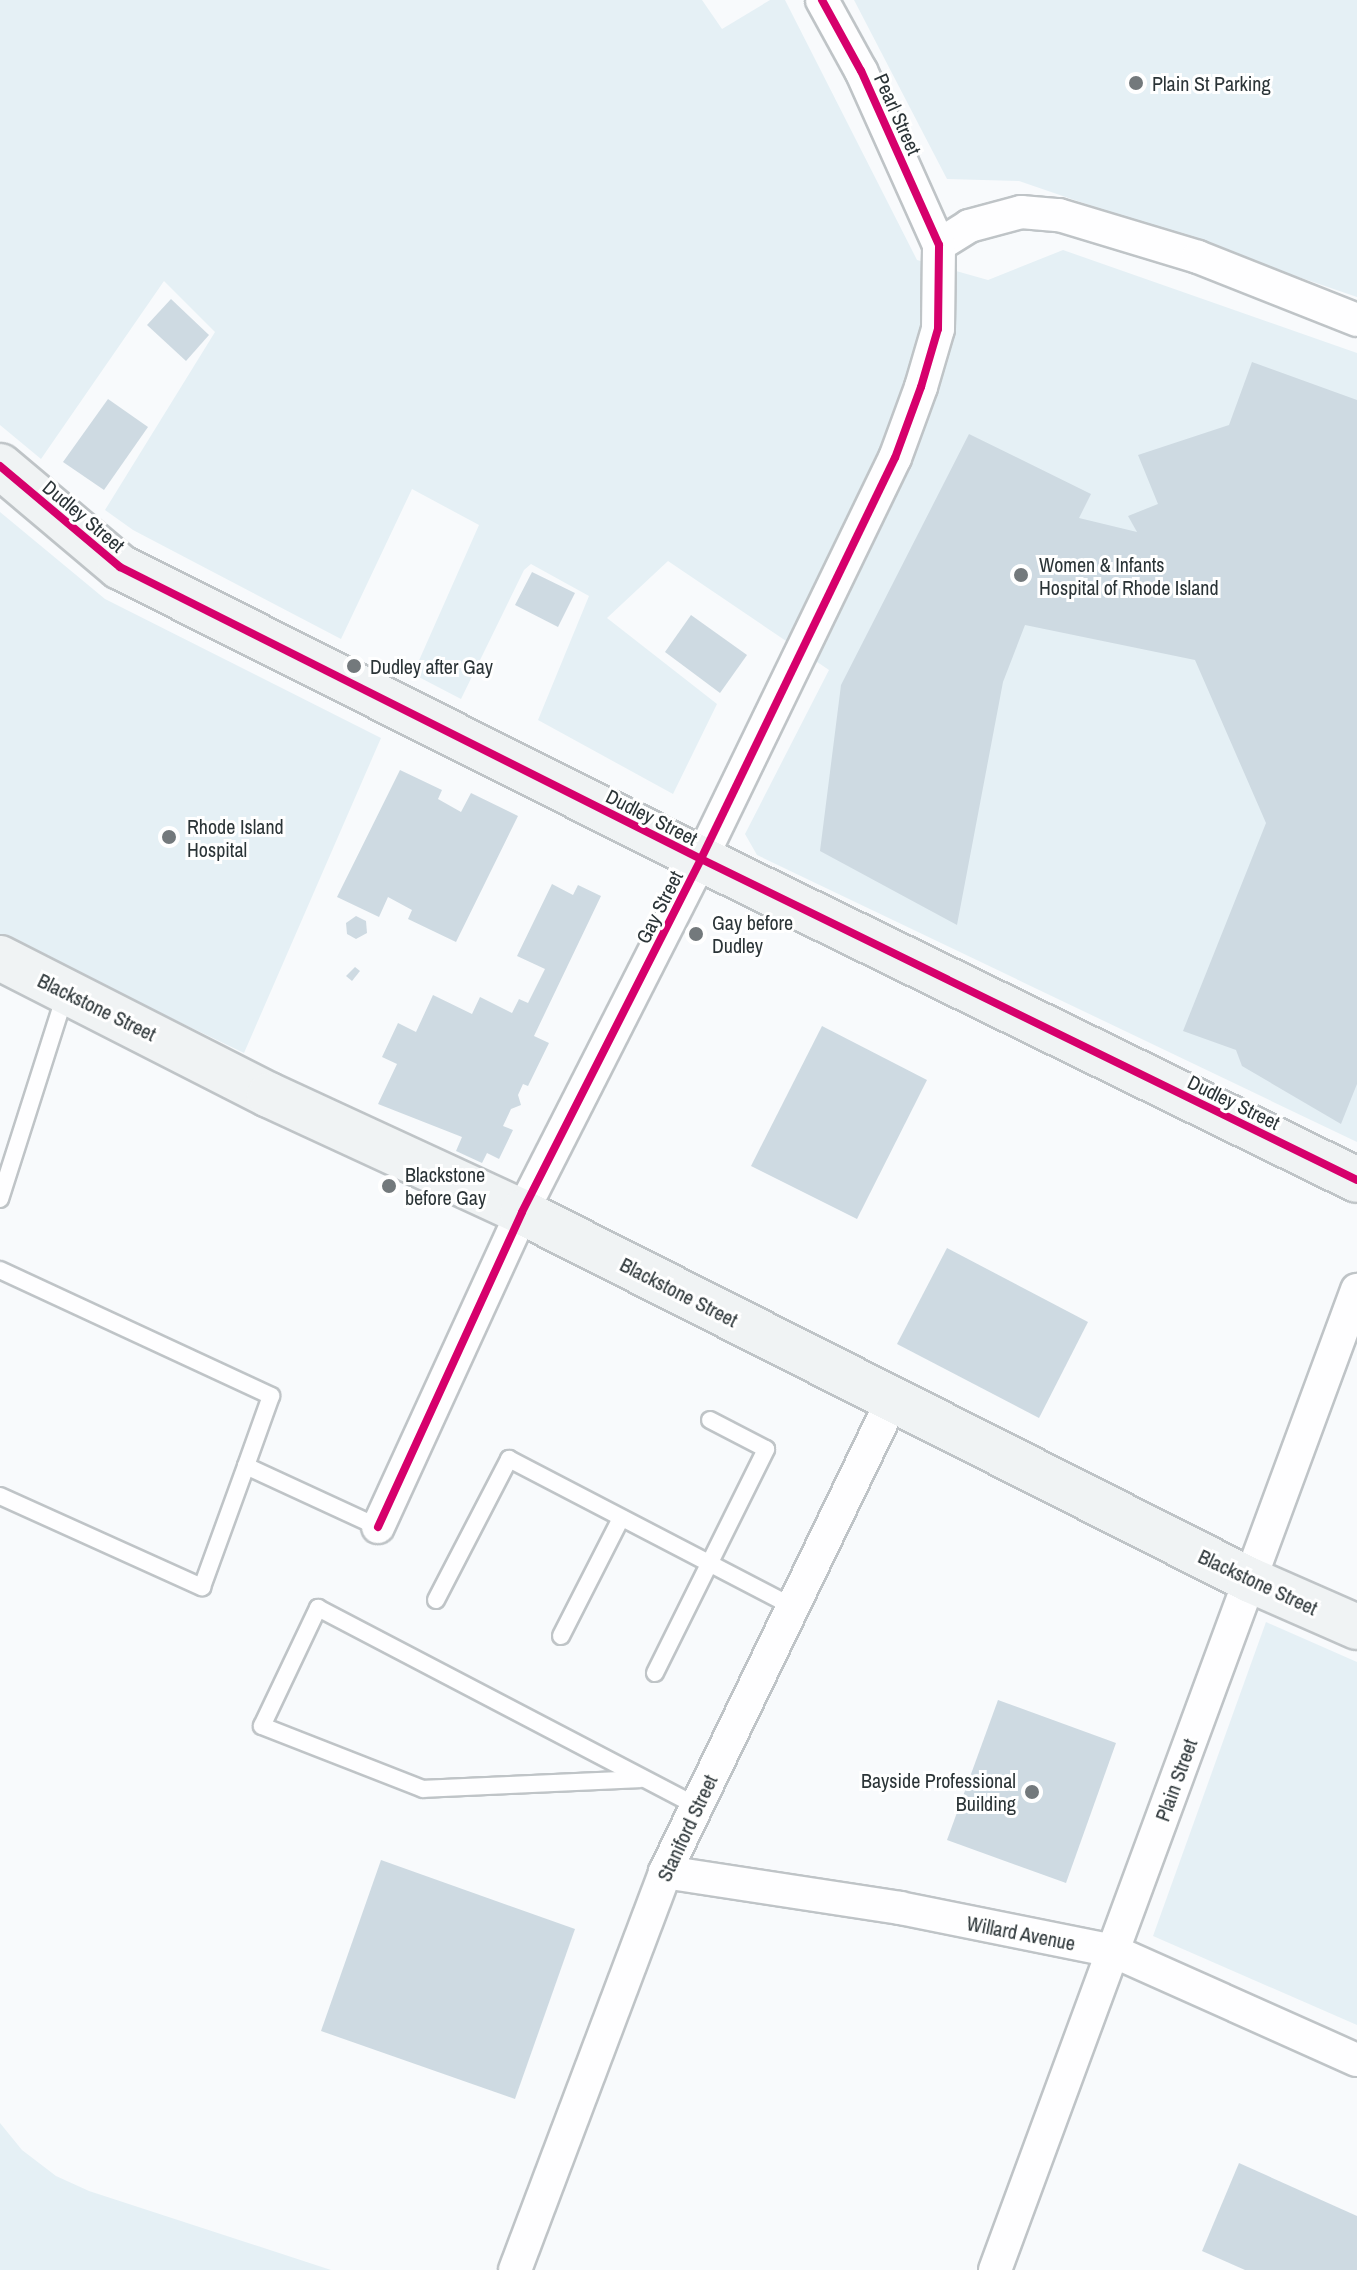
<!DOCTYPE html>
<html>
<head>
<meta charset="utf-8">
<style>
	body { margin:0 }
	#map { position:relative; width:1357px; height:2270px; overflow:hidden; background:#f8fafc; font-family:"Archivo Narrow",sans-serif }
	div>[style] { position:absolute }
	.built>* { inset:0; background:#e5f0f5 }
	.building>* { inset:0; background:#cedae2 }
	.roads { filter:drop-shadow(2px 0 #bfc4c7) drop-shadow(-2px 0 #bfc4c7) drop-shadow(0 2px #bfc4c7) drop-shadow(0 -2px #bfc4c7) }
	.lane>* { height:16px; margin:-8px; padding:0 8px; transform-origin:8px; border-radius:8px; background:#fefeff }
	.street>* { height:32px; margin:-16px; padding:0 16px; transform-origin:16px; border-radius:16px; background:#fefeff }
	.secondary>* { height:44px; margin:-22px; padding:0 22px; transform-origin:22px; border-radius:22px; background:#f0f3f4 }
	.cycleway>* { height:8px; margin:-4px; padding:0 4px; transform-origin:4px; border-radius:4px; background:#d6006c }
	.dots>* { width:22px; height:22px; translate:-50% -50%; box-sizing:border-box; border:4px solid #fff; border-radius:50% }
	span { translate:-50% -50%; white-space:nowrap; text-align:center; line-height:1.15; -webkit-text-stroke:6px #fff; paint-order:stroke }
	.poi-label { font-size:20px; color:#2b3437 }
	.left { translate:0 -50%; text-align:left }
	.right { translate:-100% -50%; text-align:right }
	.street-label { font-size:20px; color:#2b3437 }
</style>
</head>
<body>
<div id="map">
	<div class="built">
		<div style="clip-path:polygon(0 0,702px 0,722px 29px,770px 0,785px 0,917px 260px,988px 280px,1063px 250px,1357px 353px,1357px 1142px,757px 855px,745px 834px,829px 670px,668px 561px,607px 618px,717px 704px,673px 794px,538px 720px,589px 596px,531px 564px,524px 570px,461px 699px,413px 674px,479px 525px,412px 489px,341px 639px,133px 530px,105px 510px,215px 332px,164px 281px,41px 459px,0 425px)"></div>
		<div style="clip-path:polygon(854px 0,1357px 0,1357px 297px,1019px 181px,947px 179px)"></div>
		<div style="clip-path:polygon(0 512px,105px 599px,381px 738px,244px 1053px,0 936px)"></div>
		<div style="clip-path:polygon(1266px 1622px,1357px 1662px,1357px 2025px,1153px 1936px)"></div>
		<div style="clip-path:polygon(0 2123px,22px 2150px,56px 2176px,89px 2191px,331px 2270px,0 2270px)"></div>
	</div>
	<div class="building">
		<div style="clip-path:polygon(171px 299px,209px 335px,186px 361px,147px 325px)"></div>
		<div style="clip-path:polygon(1252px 362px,1357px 400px,1357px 1084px,1341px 1124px,1242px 1066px,1236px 1050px,1183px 1031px,1266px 823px,1195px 660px,1025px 625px,1003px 682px,957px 925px,820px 851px,841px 685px,969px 434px,1091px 494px,1079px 518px,1137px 532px,1128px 516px,1158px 504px,1138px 455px,1229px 425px)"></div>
		<div style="clip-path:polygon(108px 399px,148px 427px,104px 490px,63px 462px)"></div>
		<div style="clip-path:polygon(532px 572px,575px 593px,558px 627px,515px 605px)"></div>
		<div style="clip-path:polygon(691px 615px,747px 655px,720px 693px,665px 652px)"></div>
		<div style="clip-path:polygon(400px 770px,442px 790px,438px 799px,461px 812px,471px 793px,518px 816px,456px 942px,408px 919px,412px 910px,388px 897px,379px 917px,337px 897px)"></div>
		<div style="clip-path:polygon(552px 884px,573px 895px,578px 885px,601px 896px,534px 1036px,549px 1043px,528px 1086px,523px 1084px,518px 1095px,521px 1105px,511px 1109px,503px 1126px,513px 1130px,499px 1159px,487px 1153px,482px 1163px,456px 1151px,462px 1137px,378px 1104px,397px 1064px,382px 1057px,398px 1023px,416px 1032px,433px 995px,472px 1014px,480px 997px,512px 1013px,519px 999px,528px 1003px,545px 969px,517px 956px)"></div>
		<div style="clip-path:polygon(356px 916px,366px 921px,367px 933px,356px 939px,347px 934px,346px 923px)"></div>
		<div style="clip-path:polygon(355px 967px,360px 971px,352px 981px,346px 976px)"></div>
		<div style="clip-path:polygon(822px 1026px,927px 1080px,857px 1219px,751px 1166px)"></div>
		<div style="clip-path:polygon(947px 1248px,1088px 1322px,1039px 1418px,897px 1344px)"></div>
		<div style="clip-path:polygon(998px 1700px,1116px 1743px,1066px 1883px,947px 1840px)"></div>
		<div style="clip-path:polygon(381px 1860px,575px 1929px,515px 2099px,321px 2031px)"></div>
		<div style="clip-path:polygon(1239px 2163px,1357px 2216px,1357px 2270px,1245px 2270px,1202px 2251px)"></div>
	</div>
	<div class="roads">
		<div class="lane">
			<div style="left:0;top:1199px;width:214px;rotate:-72.3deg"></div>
			<div style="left:0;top:1270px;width:299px;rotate:24.9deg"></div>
			<div style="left:271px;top:1396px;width:74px;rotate:109.7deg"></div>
			<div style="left:246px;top:1466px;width:145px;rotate:24.8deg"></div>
			<div style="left:0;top:1496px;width:222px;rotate:24.3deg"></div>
			<div style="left:202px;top:1587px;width:129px;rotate:-70deg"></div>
			<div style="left:436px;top:1600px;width:159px;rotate:-62.6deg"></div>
			<div style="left:509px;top:1459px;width:320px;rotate:27.5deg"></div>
			<div style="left:561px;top:1636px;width:132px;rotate:-63deg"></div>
			<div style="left:655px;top:1673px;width:250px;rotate:-63.6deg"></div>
			<div style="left:766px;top:1449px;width:63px;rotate:-152.6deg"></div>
			<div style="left:640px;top:1779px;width:217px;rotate:177.4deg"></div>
			<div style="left:423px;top:1789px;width:173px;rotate:-158.6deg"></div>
			<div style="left:262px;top:1726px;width:131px;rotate:-64.6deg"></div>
			<div style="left:318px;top:1608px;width:428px;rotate:27.6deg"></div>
		</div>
		<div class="street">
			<div style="left:939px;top:245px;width:36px;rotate:-32deg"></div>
			<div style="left:969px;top:226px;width:54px;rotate:-15.1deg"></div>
			<div style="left:1021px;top:212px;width:38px;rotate:5deg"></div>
			<div style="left:1059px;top:215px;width:145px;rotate:16.8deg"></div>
			<div style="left:1198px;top:257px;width:171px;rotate:21.6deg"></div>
			<div style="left:378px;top:1527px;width:346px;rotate:-65.4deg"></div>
			<div style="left:522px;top:1212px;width:396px;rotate:-63.1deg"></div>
			<div style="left:701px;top:859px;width:445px;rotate:-64.2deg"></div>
			<div style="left:895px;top:458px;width:76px;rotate:-69.9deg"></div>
			<div style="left:921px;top:387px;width:60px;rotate:-73.7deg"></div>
			<div style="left:938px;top:329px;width:84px;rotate:-89.3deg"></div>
			<div style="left:939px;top:245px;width:191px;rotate:-114.1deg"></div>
			<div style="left:861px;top:71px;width:81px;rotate:-118.8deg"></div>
			<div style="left:665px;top:1872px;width:238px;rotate:8.7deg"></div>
			<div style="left:900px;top:1908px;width:217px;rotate:11.4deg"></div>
			<div style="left:1113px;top:1951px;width:267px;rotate:24.1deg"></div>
			<div style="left:515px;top:2270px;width:425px;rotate:-69.3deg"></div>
			<div style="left:665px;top:1872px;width:523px;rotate:-64.27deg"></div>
			<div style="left:995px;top:2270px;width:1045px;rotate:-69.73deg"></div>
		</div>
		<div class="secondary">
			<div style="left:0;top:466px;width:157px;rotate:40.1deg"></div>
			<div style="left:120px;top:567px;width:650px;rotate:26.68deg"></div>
			<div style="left:701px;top:859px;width:730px;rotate:26.07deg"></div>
			<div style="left:0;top:958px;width:302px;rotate:27deg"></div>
			<div style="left:269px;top:1095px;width:279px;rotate:24.8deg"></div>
			<div style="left:522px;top:1212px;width:816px;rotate:26.82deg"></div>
			<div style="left:1250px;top:1580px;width:117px;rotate:23.7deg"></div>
		</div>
	</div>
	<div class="cycleway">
		<div style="left:0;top:466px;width:157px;rotate:40.1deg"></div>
		<div style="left:120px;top:567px;width:650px;rotate:26.68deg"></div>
		<div style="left:701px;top:859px;width:730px;rotate:26.07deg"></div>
		<div style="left:378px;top:1527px;width:346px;rotate:-65.4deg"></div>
		<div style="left:522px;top:1212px;width:396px;rotate:-63.1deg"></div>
		<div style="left:701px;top:859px;width:445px;rotate:-64.2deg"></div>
		<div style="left:895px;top:458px;width:76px;rotate:-69.9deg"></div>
		<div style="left:921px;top:387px;width:60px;rotate:-73.7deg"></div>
		<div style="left:938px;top:329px;width:84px;rotate:-89.3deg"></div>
		<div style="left:939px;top:245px;width:191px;rotate:-114.1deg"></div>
		<div style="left:861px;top:71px;width:81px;rotate:-118.8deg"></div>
	</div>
	<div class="dots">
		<div style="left:1136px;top:83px;background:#73797c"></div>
		<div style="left:1021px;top:575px;background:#73797c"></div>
		<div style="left:354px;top:666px;background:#73797c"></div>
		<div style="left:169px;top:837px;background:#73797c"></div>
		<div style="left:696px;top:934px;background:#73797c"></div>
		<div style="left:389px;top:1186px;background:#73797c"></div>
		<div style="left:1032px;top:1792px;background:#73797c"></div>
	</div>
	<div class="poi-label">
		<span class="left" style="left:1152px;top:83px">Plain St Parking</span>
		<span class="left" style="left:1039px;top:576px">Women &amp; Infants<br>Hospital of Rhode Island</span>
		<span class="left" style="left:370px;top:666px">Dudley after Gay</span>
		<span class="left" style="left:187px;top:838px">Rhode Island<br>Hospital</span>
		<span class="left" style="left:712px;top:934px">Gay before<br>Dudley</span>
		<span class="left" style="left:405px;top:1186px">Blackstone<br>before Gay</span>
		<span class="right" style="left:1016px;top:1792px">Bayside Professional<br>Building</span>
	</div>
	<div class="street-label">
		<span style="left:898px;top:114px;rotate:66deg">Pearl Street</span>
		<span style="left:84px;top:516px;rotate:40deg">Dudley Street</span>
		<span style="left:652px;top:817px;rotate:27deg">Dudley Street</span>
		<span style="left:659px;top:907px;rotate:-63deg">Gay Street</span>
		<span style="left:97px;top:1007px;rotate:26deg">Blackstone Street</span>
		<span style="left:1234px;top:1102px;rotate:26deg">Dudley Street</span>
		<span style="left:679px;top:1292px;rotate:27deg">Blackstone Street</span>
		<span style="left:1258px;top:1582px;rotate:25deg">Blackstone Street</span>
		<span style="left:1176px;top:1780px;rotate:-70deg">Plain Street</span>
		<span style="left:687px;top:1828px;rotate:-65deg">Staniford Street</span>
		<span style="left:1021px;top:1933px;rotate:11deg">Willard Avenue</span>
	</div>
</div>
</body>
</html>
